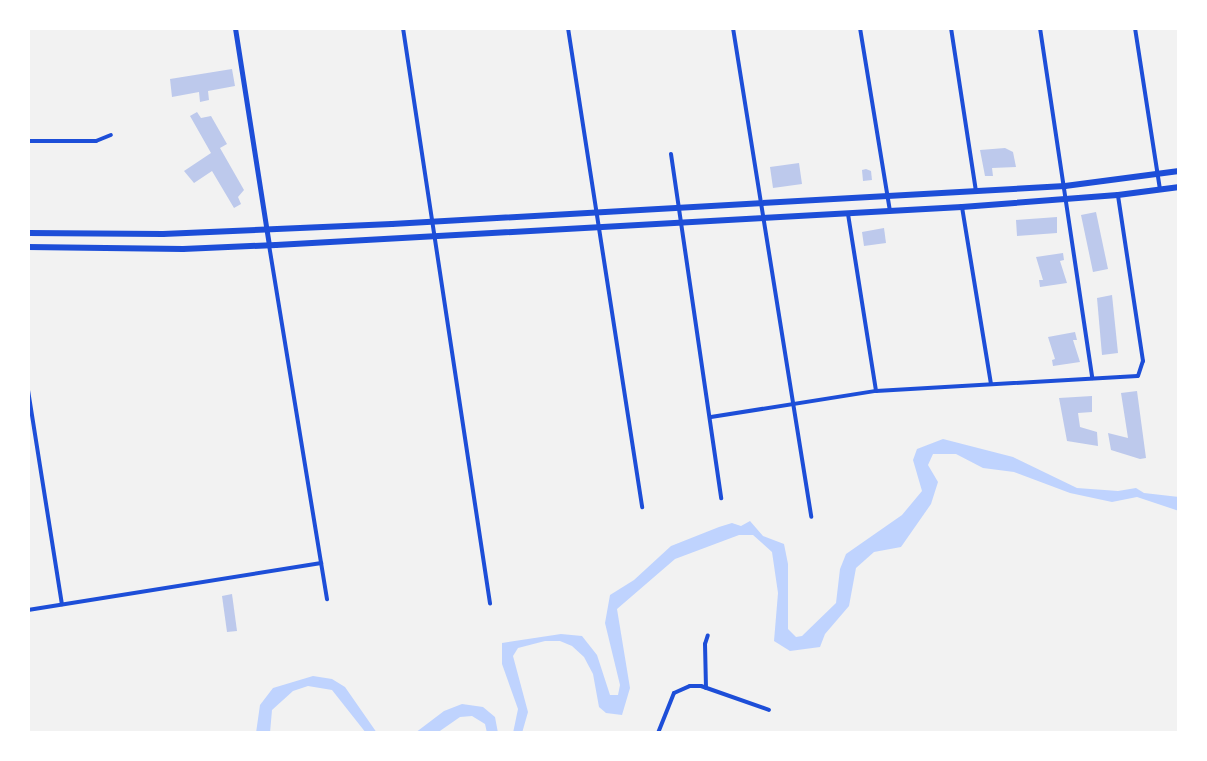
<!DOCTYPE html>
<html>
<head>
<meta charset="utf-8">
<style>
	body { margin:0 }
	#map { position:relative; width:1207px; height:761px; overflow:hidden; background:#f2f2f2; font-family:Signika,sans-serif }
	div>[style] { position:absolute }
	.water>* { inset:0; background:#bfd3fe }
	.building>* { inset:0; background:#bdc9ec }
	.minor>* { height:4px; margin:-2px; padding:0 2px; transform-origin:2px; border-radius:2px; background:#1d4ed8 }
	.tertiary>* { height:5px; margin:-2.5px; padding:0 2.5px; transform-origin:2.5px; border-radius:2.5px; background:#1d4ed8 }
	.secondary>* { height:6px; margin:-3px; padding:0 3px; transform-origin:3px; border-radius:3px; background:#1d4ed8 }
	span { translate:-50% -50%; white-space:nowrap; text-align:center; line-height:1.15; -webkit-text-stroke:6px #fff; paint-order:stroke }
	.frame { position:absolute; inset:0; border:30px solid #fff; pointer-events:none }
</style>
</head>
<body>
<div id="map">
	<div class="water">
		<div style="clip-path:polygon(943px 439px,1013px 457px,1077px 488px,1118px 491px,1136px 488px,1144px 493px,1179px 497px,1179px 511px,1137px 497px,1112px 502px,1070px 493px,1014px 472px,983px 468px,956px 454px,933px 454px,928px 465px,938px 482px,931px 504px,901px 547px,874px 552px,856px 568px,849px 606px,825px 634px,820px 647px,790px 651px,774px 641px,778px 593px,772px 552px,753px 535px,739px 535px,675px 559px,617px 609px,630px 688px,622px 715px,606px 713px,599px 707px,593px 674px,584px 657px,572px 646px,560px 641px,545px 641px,518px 648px,513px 656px,528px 712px,522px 733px,513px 733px,518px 709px,502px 664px,502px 643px,561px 634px,582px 636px,597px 655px,610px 695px,618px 695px,620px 685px,605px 623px,610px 595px,634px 580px,671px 546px,719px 527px,732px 523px,741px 526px,750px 521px,763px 536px,784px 544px,788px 564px,788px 629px,796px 637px,802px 636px,836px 603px,840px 569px,846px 554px,902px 515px,922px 491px,913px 460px,917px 449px)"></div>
		<div style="clip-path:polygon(313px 676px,332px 679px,345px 687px,377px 733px,366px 733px,332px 690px,308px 686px,293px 691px,272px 710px,270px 733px,256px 733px,260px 705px,273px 688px)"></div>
		<div style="clip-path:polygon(462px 704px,483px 707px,495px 717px,498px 733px,487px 733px,485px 724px,472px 716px,460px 717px,437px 733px,415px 733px,444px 711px)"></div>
	</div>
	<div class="building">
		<div style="clip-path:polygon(232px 69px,235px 86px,208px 91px,209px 100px,200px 102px,199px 92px,172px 97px,170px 79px)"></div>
		<div style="clip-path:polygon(197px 112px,201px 118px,211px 116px,227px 144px,220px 148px,244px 190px,238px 197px,241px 204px,234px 208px,212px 171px,194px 183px,184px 171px,211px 153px,190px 116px)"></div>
		<div style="clip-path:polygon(1005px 148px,1013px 152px,1016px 167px,992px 168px,993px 176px,985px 176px,980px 150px)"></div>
		<div style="clip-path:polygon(799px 163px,802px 184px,773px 188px,770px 167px)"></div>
		<div style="clip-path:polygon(866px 169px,871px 171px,872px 180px,863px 181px,862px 170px)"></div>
		<div style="clip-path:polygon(1096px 212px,1108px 269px,1093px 272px,1081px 215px)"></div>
		<div style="clip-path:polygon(1057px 217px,1057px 233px,1017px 236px,1016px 220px)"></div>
		<div style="clip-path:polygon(884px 228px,886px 243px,864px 246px,862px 232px)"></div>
		<div style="clip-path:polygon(1063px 253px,1064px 260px,1060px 261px,1067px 283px,1040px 287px,1039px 280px,1043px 280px,1036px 257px)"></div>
		<div style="clip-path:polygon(1112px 295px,1118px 353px,1102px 355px,1097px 298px)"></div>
		<div style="clip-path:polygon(1075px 332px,1077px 340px,1073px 340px,1080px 362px,1053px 366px,1052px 360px,1055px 359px,1048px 337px)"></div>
		<div style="clip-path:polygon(1137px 391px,1146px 458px,1140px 459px,1111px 450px,1108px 433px,1128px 438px,1121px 393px)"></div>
		<div style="clip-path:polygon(1092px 396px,1092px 412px,1078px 413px,1080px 427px,1097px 432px,1098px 446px,1067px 441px,1059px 398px)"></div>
		<div style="clip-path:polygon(232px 594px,237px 631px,227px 632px,222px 596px)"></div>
	</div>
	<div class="minor">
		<div style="left:403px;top:28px;width:582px;rotate:81.4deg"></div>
		<div style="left:568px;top:28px;width:485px;rotate:81.2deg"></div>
		<div style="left:733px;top:28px;width:495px;rotate:80.9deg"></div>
		<div style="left:860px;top:28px;width:185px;rotate:80.7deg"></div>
		<div style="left:951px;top:28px;width:165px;rotate:81.3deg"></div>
		<div style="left:1040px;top:28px;width:354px;rotate:81.5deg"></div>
		<div style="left:1135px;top:28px;width:163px;rotate:81.2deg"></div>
		<div style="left:28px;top:141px;width:68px"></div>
		<div style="left:96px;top:141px;width:16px;rotate:-22deg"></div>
		<div style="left:671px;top:154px;width:348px;rotate:81.7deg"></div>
		<div style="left:962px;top:207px;width:179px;rotate:80.7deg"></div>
		<div style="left:848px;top:214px;width:179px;rotate:81deg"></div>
		<div style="left:269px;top:245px;width:359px;rotate:80.7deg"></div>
		<div style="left:28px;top:390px;width:217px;rotate:81deg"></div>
		<div style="left:711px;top:417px;width:167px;rotate:-9deg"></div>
		<div style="left:876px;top:391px;width:262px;rotate:-3.3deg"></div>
		<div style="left:1138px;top:376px;width:16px;rotate:-72deg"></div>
		<div style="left:1143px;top:361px;width:168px;rotate:-98.6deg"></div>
		<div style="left:28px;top:610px;width:297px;rotate:-9.1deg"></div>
		<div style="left:706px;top:688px;width:44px;rotate:-91.3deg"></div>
		<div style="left:705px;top:644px;width:9px;rotate:-72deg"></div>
		<div style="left:658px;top:733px;width:43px;rotate:-68.2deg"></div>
		<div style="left:674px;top:693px;width:17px;rotate:-24deg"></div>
		<div style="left:690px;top:686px;width:11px"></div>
		<div style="left:701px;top:686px;width:72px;rotate:19.4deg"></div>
	</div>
	<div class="tertiary">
		<div style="left:235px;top:28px;width:220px;rotate:81.1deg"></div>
	</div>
	<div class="secondary">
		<div style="left:28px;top:233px;width:135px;rotate:0.4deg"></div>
		<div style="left:163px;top:234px;width:229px;rotate:-2.5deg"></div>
		<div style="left:392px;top:224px;width:674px;rotate:-3.23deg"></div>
		<div style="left:1065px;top:186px;width:115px;rotate:-7.5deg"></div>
		<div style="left:28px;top:247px;width:155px;rotate:0.7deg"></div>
		<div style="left:183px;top:249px;width:93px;rotate:-2.5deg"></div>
		<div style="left:276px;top:245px;width:687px;rotate:-3.17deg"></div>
		<div style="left:962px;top:207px;width:156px;rotate:-4.4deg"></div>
		<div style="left:1118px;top:195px;width:62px;rotate:-7.5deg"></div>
	</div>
	<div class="frame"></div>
</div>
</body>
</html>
